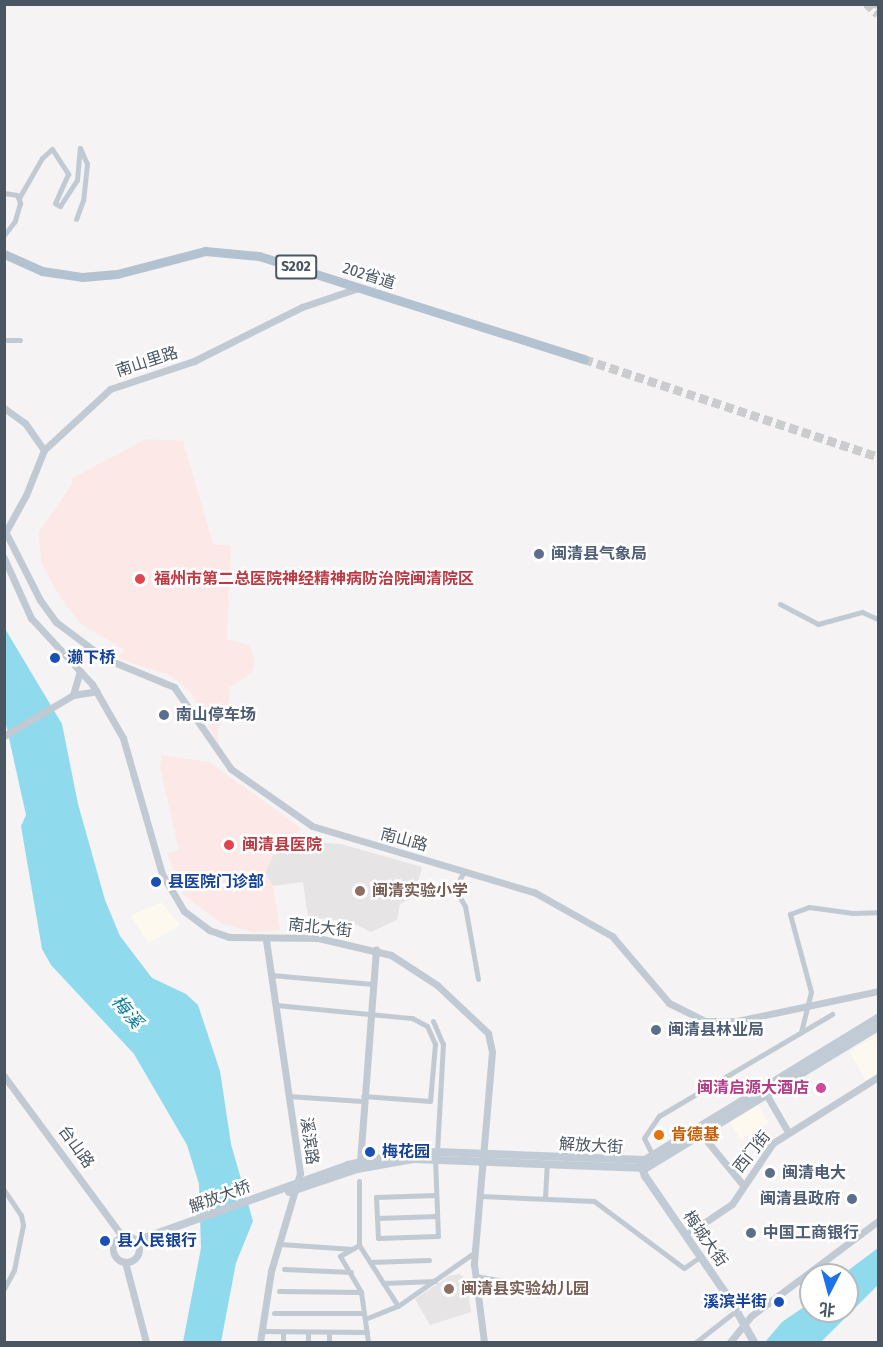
<!DOCTYPE html>
<html>
<head>
<meta charset="utf-8">
<style>
	body { margin:0 }
	#map { position:relative; width:883px; height:1347px; overflow:hidden; background:#f5f3f3; font-family:"Fira Sans Condensed","Noto Sans SC",sans-serif }
	div>[style] { position:absolute }
	.commercial>* { inset:0; background:#fdf9ef }
	.education>* { inset:0; background:#e6e4e5 }
	.medical>* { inset:0; background:#fce8e6 }
	.water>* { inset:0; background:#90daee }
	.secondary-tunnel>* { height:8px; margin-top:-4px; transform-origin:0; background:repeating-linear-gradient(90deg,#caccce 0 8px,transparent 0 12px) }
	.primary-tunnel>* { height:9px; margin-top:-4.5px; transform-origin:0; background:repeating-linear-gradient(90deg,#caccce 0 9px,transparent 0 13.5px) }
	.minor>* { height:5px; margin:-2.5px; padding:0 2.5px; transform-origin:2.5px; border-radius:2.5px; background:#c1cad2 }
	.tertiary>* { height:7px; margin:-3.5px; padding:0 3.5px; transform-origin:3.5px; border-radius:3.5px; background:#c1cad2 }
	.tertiary>.ring { margin:-3.5px; padding:0; box-sizing:content-box; background:none; border:7px solid #c1cad2; border-radius:50% }
	.secondary>* { height:8px; margin:-4px; padding:0 4px; transform-origin:4px; border-radius:4px; background:#c1cbd6 }
	.primary>* { height:9px; margin:-4.5px; padding:0 4.5px; transform-origin:4.5px; border-radius:4.5px; background:#b3c2d1 }
	.dots>* { width:16px; height:16px; translate:-50% -50%; box-sizing:border-box; border:3px solid #fff; border-radius:50% }
	span { translate:-50% -50%; white-space:nowrap; text-align:center; line-height:1.15; -webkit-text-stroke:5px #fff; paint-order:stroke }
	.shield-label span { padding:2px 4px; background:#fff; border:2px solid; border-radius:4px; -webkit-text-stroke-width:0 }
	.shield-label { font-size:15px; color:#4a5661; font-weight:700 }
	.street-label { font-size:16px; color:#4a5661 }
	.service-label { font-size:16px; color:#4e5e75; font-weight:700 }
	.left { translate:0 -50%; text-align:left }
	.right { translate:-100% -50%; text-align:right }
	.health-label { font-size:16px; color:#be3a42; font-weight:700 }
	.transit-label { font-size:16px; color:#164399; font-weight:700 }
	.education-label { font-size:16px; color:#785e54; font-weight:700 }
	.hotel-label { font-size:16px; color:#b23c85; font-weight:700 }
	.food-label { font-size:16px; color:#c56008; font-weight:700 }
	.water-label { font-size:18px; color:#0c7c9b; font-style:italic }
	.frame { position:absolute; inset:0; border:6px solid #4a5661; pointer-events:none }
	.north { position:absolute; left:799px; top:1263px; width:60px; height:60px; box-sizing:border-box; background:#fff; border:2px solid #b7bbc0; border-radius:50%; rotate:186deg; font-size:16px; font-weight:700; line-height:24px; text-align:center; color:#4a5661 }
	.north::after { content:''; display:block; margin:auto; width:21px; height:27px; background:#1a73e8; clip-path:polygon(50% 0,100% 100%,50% 72%,0 100%) }
</style>
</head>
<body>
<div id="map">
	<div class="commercial">
		<div style="clip-path:polygon(161px 902px,180px 925px,149px 943px,130px 916px)"></div>
		<div style="clip-path:polygon(878px 1035px,878px 1073px,866px 1080px,849px 1052px)"></div>
		<div style="clip-path:polygon(758px 1105px,769px 1123px,741px 1140px,730px 1122px)"></div>
	</div>
	<div class="education">
		<div style="clip-path:polygon(288px 840px,341px 844px,422px 867px,414px 897px,400px 904px,397px 920px,371px 932px,351px 922px,308px 917px,303px 882px,273px 886px,265px 874px,276px 848px)"></div>
		<div style="clip-path:polygon(459px 1274px,466px 1278px,471px 1312px,430px 1325px,415px 1299px,449px 1276px)"></div>
	</div>
	<div class="medical">
		<div style="clip-path:polygon(146px 439px,183px 441px,213px 544px,231px 546px,227px 639px,249px 645px,255px 661px,252px 672px,230px 687px,228px 711px,217px 732px,219px 746px,190px 691px,170px 675px,117px 658px,125px 650px,81px 624px,60px 597px,41px 562px,39px 532px,73px 483px,71px 479px)"></div>
		<div style="clip-path:polygon(162px 755px,209px 762px,302px 829px,276px 848px,265px 873px,273px 886px,280px 930px,254px 932px,222px 924px,184px 895px,167px 853px,179px 850px,160px 767px)"></div>
	</div>
	<div class="water">
		<div style="clip-path:polygon(4px 627px,62px 724px,78px 804px,105px 900px,120px 936px,152px 978px,186px 994px,198px 1005px,220px 1071px,231px 1144px,253px 1221px,236px 1263px,221px 1342px,183px 1342px,201px 1248px,199px 1184px,187px 1145px,134px 1054px,51px 965px,42px 949px,21px 826px,26px 815px,5px 720px)"></div>
		<div style="clip-path:polygon(878px 1248px,878px 1285px,821px 1342px,765px 1342px,782px 1322px,811px 1302px,811px 1311px,847px 1311px,847px 1275px,842px 1275px)"></div>
	</div>
	<div class="secondary-tunnel">
		<div style="left:866px;top:4px;width:16px;rotate:43deg"></div>
		<div style="left:876px;top:4px;width:3px;rotate:45deg"></div>
	</div>
	<div class="primary-tunnel">
		<div style="left:584px;top:359px;width:310px;rotate:18.4deg"></div>
	</div>
	<div class="minor">
		<div style="left:4px;top:193px;width:13px;rotate:9deg"></div>
		<div style="left:17px;top:195px;width:9px;rotate:69deg"></div>
		<div style="left:20px;top:203px;width:19px;rotate:106deg"></div>
		<div style="left:15px;top:221px;width:18px;rotate:128deg"></div>
		<div style="left:19px;top:198px;width:46px;rotate:-60.1deg"></div>
		<div style="left:42px;top:158px;width:13px;rotate:-42deg"></div>
		<div style="left:52px;top:149px;width:30px;rotate:57deg"></div>
		<div style="left:68px;top:174px;width:32px;rotate:114deg"></div>
		<div style="left:55px;top:203px;width:6px;rotate:31deg"></div>
		<div style="left:60px;top:206px;width:31px;rotate:-57deg"></div>
		<div style="left:77px;top:180px;width:32px;rotate:-85deg"></div>
		<div style="left:80px;top:148px;width:17px;rotate:66deg"></div>
		<div style="left:87px;top:164px;width:36px;rotate:96deg"></div>
		<div style="left:83px;top:200px;width:20px;rotate:110deg"></div>
		<div style="left:4px;top:340px;width:16px"></div>
		<div style="left:780px;top:604px;width:43px;rotate:27.8deg"></div>
		<div style="left:818px;top:624px;width:46px;rotate:-15.3deg"></div>
		<div style="left:862px;top:612px;width:17px;rotate:24deg"></div>
		<div style="left:464px;top:871px;width:20px;rotate:117deg"></div>
		<div style="left:455px;top:889px;width:20px;rotate:60deg"></div>
		<div style="left:465px;top:906px;width:74px;rotate:79.9deg"></div>
		<div style="left:271px;top:975px;width:102px;rotate:5deg"></div>
		<div style="left:276px;top:1005px;width:137px;rotate:5.5deg"></div>
		<div style="left:412px;top:1018px;width:17px;rotate:28deg"></div>
		<div style="left:427px;top:1026px;width:20px;rotate:66deg"></div>
		<div style="left:435px;top:1044px;width:57px;rotate:95deg"></div>
		<div style="left:430px;top:1101px;width:67px;rotate:-175.7deg"></div>
		<div style="left:433px;top:1021px;width:25px;rotate:67deg"></div>
		<div style="left:443px;top:1044px;width:108px;rotate:93.2deg"></div>
		<div style="left:801px;top:1032px;width:41px;rotate:-76deg"></div>
		<div style="left:811px;top:992px;width:81px;rotate:-105.1deg"></div>
		<div style="left:790px;top:914px;width:20px;rotate:-20deg"></div>
		<div style="left:809px;top:907px;width:44px;rotate:7.8deg"></div>
		<div style="left:853px;top:913px;width:25px;rotate:-2deg"></div>
		<div style="left:288px;top:1096px;width:74px;rotate:3.9deg"></div>
		<div style="left:650px;top:1150px;width:13px;rotate:-117deg"></div>
		<div style="left:644px;top:1138px;width:27px;rotate:-56deg"></div>
		<div style="left:659px;top:1116px;width:201px;rotate:-30.5deg"></div>
		<div style="left:435px;top:1159px;width:77px;rotate:87.8deg"></div>
		<div style="left:438px;top:1236px;width:60px;rotate:178.1deg"></div>
		<div style="left:378px;top:1238px;width:41px;rotate:-92.8deg"></div>
		<div style="left:376px;top:1197px;width:60px;rotate:-1.9deg"></div>
		<div style="left:359px;top:1181px;width:64px;rotate:90deg"></div>
		<div style="left:359px;top:1245px;width:22px;rotate:150deg"></div>
		<div style="left:340px;top:1256px;width:42px;rotate:59.7deg"></div>
		<div style="left:361px;top:1292px;width:50px;rotate:82deg"></div>
		<div style="left:4px;top:1190px;width:30px;rotate:56deg"></div>
		<div style="left:21px;top:1215px;width:10px;rotate:79deg"></div>
		<div style="left:23px;top:1225px;width:46px;rotate:101.3deg"></div>
		<div style="left:14px;top:1270px;width:21px;rotate:118deg"></div>
		<div style="left:480px;top:1196px;width:114px;rotate:2.5deg"></div>
		<div style="left:594px;top:1201px;width:112px;rotate:36.7deg"></div>
		<div style="left:684px;top:1268px;width:21px;rotate:-35deg"></div>
		<div style="left:545px;top:1198px;width:35px;rotate:-87deg"></div>
		<div style="left:377px;top:1218px;width:60px;rotate:-1.9deg"></div>
		<div style="left:280px;top:1244px;width:72px;rotate:4deg"></div>
		<div style="left:359px;top:1245px;width:72px;rotate:57.4deg"></div>
		<div style="left:370px;top:1262px;width:59px;rotate:-1.9deg"></div>
		<div style="left:284px;top:1269px;width:67px;rotate:2.6deg"></div>
		<div style="left:475px;top:1276px;width:55px;rotate:9.5deg"></div>
		<div style="left:529px;top:1285px;width:13px;rotate:48deg"></div>
		<div style="left:383px;top:1283px;width:52px;rotate:-2.2deg"></div>
		<div style="left:279px;top:1291px;width:82px;rotate:0.7deg"></div>
		<div style="left:274px;top:1313px;width:89px"></div>
		<div style="left:365px;top:1319px;width:35px;rotate:-22deg"></div>
		<div style="left:398px;top:1306px;width:94px;rotate:-35deg"></div>
		<div style="left:261px;top:1331px;width:106px;rotate:0.5deg"></div>
		<div style="left:329px;top:1332px;width:10px;rotate:90deg"></div>
		<div style="left:283px;top:1342px;width:10px;rotate:-90deg"></div>
		<div style="left:308px;top:1342px;width:10px;rotate:-90deg"></div>
		<div style="left:696px;top:1342px;width:52px;rotate:-38deg"></div>
	</div>
	<div class="tertiary">
		<div style="left:4px;top:408px;width:26px;rotate:36deg"></div>
		<div style="left:25px;top:423px;width:33px;rotate:55deg"></div>
		<div style="left:4px;top:529px;width:80px;rotate:63.1deg"></div>
		<div style="left:40px;top:600px;width:27px;rotate:54deg"></div>
		<div style="left:56px;top:622px;width:60px;rotate:36.9deg"></div>
		<div style="left:104px;top:658px;width:76px;rotate:22.5deg"></div>
		<div style="left:174px;top:687px;width:100px;rotate:55.2deg"></div>
		<div style="left:231px;top:769px;width:99px;rotate:35.1deg"></div>
		<div style="left:312px;top:826px;width:232px;rotate:16.6deg"></div>
		<div style="left:534px;top:892px;width:90px;rotate:29.4deg"></div>
		<div style="left:612px;top:936px;width:88px;rotate:49.6deg"></div>
		<div style="left:669px;top:1003px;width:40px;rotate:26.6deg"></div>
		<div style="left:705px;top:1021px;width:32px"></div>
		<div style="left:737px;top:1021px;width:144px;rotate:-12deg"></div>
		<div style="left:5px;top:533px;width:43px;rotate:-61.1deg"></div>
		<div style="left:26px;top:495px;width:48px;rotate:-68.2deg"></div>
		<div style="left:44px;top:450px;width:90px;rotate:-42.7deg"></div>
		<div style="left:110px;top:389px;width:89px;rotate:-18.4deg"></div>
		<div style="left:194px;top:361px;width:121px;rotate:-26.6deg"></div>
		<div style="left:302px;top:307px;width:59px;rotate:-18.7deg"></div>
		<div style="left:4px;top:558px;width:66px;rotate:65.8deg"></div>
		<div style="left:31px;top:618px;width:90px;rotate:47.3deg"></div>
		<div style="left:92px;top:684px;width:62px;rotate:60.1deg"></div>
		<div style="left:123px;top:738px;width:141px;rotate:74deg"></div>
		<div style="left:162px;top:874px;width:43px;rotate:59.3deg"></div>
		<div style="left:184px;top:911px;width:31px;rotate:37deg"></div>
		<div style="left:209px;top:930px;width:21px;rotate:19deg"></div>
		<div style="left:229px;top:937px;width:89px;rotate:0.6deg"></div>
		<div style="left:318px;top:938px;width:75px;rotate:13.1deg"></div>
		<div style="left:391px;top:955px;width:55px;rotate:33.1deg"></div>
		<div style="left:437px;top:985px;width:70px;rotate:43.3deg"></div>
		<div style="left:488px;top:1033px;width:19px;rotate:78deg"></div>
		<div style="left:492px;top:1052px;width:213px;rotate:94.9deg"></div>
		<div style="left:474px;top:1264px;width:79px;rotate:82.7deg"></div>
		<div style="left:73px;top:695px;width:24px;rotate:-9deg"></div>
		<div style="left:4px;top:736px;width:80px;rotate:-30.7deg"></div>
		<div style="left:73px;top:695px;width:25px;rotate:-74deg"></div>
		<div style="left:4px;top:1076px;width:199px;rotate:53.6deg"></div>
		<div style="left:766px;top:1094px;width:44px;rotate:59.9deg"></div>
		<div style="left:702px;top:1135px;width:65px;rotate:50.6deg"></div>
		<div style="left:360px;top:1162px;width:213px;rotate:-85.7deg"></div>
		<div style="left:686px;top:1235px;width:55px;rotate:-34deg"></div>
		<div style="left:732px;top:1204px;width:73px;rotate:-56.1deg"></div>
		<div style="left:773px;top:1143px;width:124px;rotate:-32.2deg"></div>
		<div class="ring" style="left:113px;top:1236px;width:19px;height:19px"></div>
		<div style="left:125px;top:1262px;width:83px;rotate:75.3deg"></div>
		<div style="left:260px;top:1342px;width:72px;rotate:-81.2deg"></div>
		<div style="left:271px;top:1271px;width:102px;rotate:-73.5deg"></div>
		<div style="left:300px;top:1173px;width:236px;rotate:-98.3deg"></div>
		<div style="left:730px;top:1342px;width:33px;rotate:-51deg"></div>
		<div style="left:751px;top:1316px;width:159px;rotate:-36.8deg"></div>
	</div>
	<div class="secondary">
		<div style="left:641px;top:1164px;width:13px;rotate:72deg"></div>
		<div style="left:645px;top:1176px;width:152px;rotate:55.5deg"></div>
		<div style="left:731px;top:1301px;width:47px;rotate:60.7deg"></div>
		<div style="left:289px;top:1192px;width:72px;rotate:-18.7deg"></div>
		<div style="left:357px;top:1169px;width:57px;rotate:-10.1deg"></div>
		<div style="left:413px;top:1159px;width:233px;rotate:2.2deg"></div>
		<div style="left:646px;top:1168px;width:271px;rotate:-31.3deg"></div>
		<div style="left:136px;top:1241px;width:225px;rotate:-19.7deg"></div>
		<div style="left:348px;top:1165px;width:47px;rotate:-12.3deg"></div>
		<div style="left:394px;top:1155px;width:43px;rotate:-4deg"></div>
		<div style="left:437px;top:1152px;width:208px;rotate:2.2deg"></div>
		<div style="left:645px;top:1160px;width:273px;rotate:-31.4deg"></div>
	</div>
	<div class="primary">
		<div style="left:4px;top:254px;width:42px;rotate:24.1deg"></div>
		<div style="left:42px;top:271px;width:40px;rotate:8.5deg"></div>
		<div style="left:82px;top:277px;width:35px;rotate:-5deg"></div>
		<div style="left:117px;top:274px;width:91px;rotate:-14.6deg"></div>
		<div style="left:205px;top:251px;width:54px;rotate:5.3deg"></div>
		<div style="left:259px;top:256px;width:341px;rotate:17.6deg"></div>
	</div>
	<div class="dots">
		<div style="left:539px;top:554px;background:#5c6f8a"></div>
		<div style="left:140px;top:579px;background:#e0444e"></div>
		<div style="left:55px;top:658px;background:#1a4fb4"></div>
		<div style="left:164px;top:715px;background:#5c6f8a"></div>
		<div style="left:229px;top:845px;background:#e0444e"></div>
		<div style="left:156px;top:882px;background:#1a4fb4"></div>
		<div style="left:360px;top:891px;background:#8d6e63"></div>
		<div style="left:656px;top:1030px;background:#5c6f8a"></div>
		<div style="left:821px;top:1088px;background:#d1479c"></div>
		<div style="left:659px;top:1135px;background:#e8710a"></div>
		<div style="left:370px;top:1152px;background:#1a4fb4"></div>
		<div style="left:770px;top:1173px;background:#5c6f8a"></div>
		<div style="left:852px;top:1199px;background:#5c6f8a"></div>
		<div style="left:751px;top:1233px;background:#5c6f8a"></div>
		<div style="left:105px;top:1241px;background:#1a4fb4"></div>
		<div style="left:449px;top:1289px;background:#8d6e63"></div>
		<div style="left:779px;top:1302px;background:#1a4fb4"></div>
	</div>
	<div class="shield-label">
		<span style="left:296px;top:267px">S202</span>
	</div>
	<div class="street-label">
		<span style="left:369px;top:276px;rotate:18deg">202省道</span>
		<span style="left:147px;top:362px;rotate:-18deg">南山里路</span>
		<span style="left:404px;top:840px;rotate:15deg">南山路</span>
		<span style="left:320px;top:928px;rotate:6deg">南北大街</span>
		<span style="left:309px;top:1141px;rotate:82deg">溪滨路</span>
		<span style="left:591px;top:1146px;rotate:3deg">解放大街</span>
		<span style="left:76px;top:1147px;rotate:54deg">台山路</span>
		<span style="left:752px;top:1152px;rotate:-51deg">西门街</span>
		<span style="left:220px;top:1197px;rotate:-20deg">解放大桥</span>
		<span style="left:705px;top:1239px;rotate:55deg">梅城大街</span>
	</div>
	<div class="service-label">
		<span class="left" style="left:551px;top:554px">闽清县气象局</span>
		<span class="left" style="left:176px;top:715px">南山停车场</span>
		<span class="left" style="left:668px;top:1030px">闽清县林业局</span>
		<span class="left" style="left:782px;top:1173px">闽清电大</span>
		<span class="right" style="left:840px;top:1199px">闽清县政府</span>
		<span class="left" style="left:763px;top:1233px">中国工商银行</span>
	</div>
	<div class="health-label">
		<span class="left" style="left:154px;top:579px">福州市第二总医院神经精神病防治院闽清院区</span>
		<span class="left" style="left:242px;top:845px">闽清县医院</span>
	</div>
	<div class="transit-label">
		<span class="left" style="left:67px;top:658px">濑下桥</span>
		<span class="left" style="left:168px;top:882px">县医院门诊部</span>
		<span class="left" style="left:382px;top:1152px">梅花园</span>
		<span class="left" style="left:117px;top:1241px">县人民银行</span>
		<span class="right" style="left:767px;top:1302px">溪滨半街</span>
	</div>
	<div class="education-label">
		<span class="left" style="left:372px;top:891px">闽清实验小学</span>
		<span class="left" style="left:461px;top:1289px">闽清县实验幼儿园</span>
	</div>
	<div class="hotel-label">
		<span class="right" style="left:809px;top:1088px">闽清启源大酒店</span>
	</div>
	<div class="food-label">
		<span class="left" style="left:671px;top:1135px">肯德基</span>
	</div>
	<div class="water-label">
		<span style="left:127px;top:1012px;rotate:50deg">梅溪</span>
	</div>
	<div class="frame"></div>
	<div class="north">北</div>
</div>
</body>
</html>
